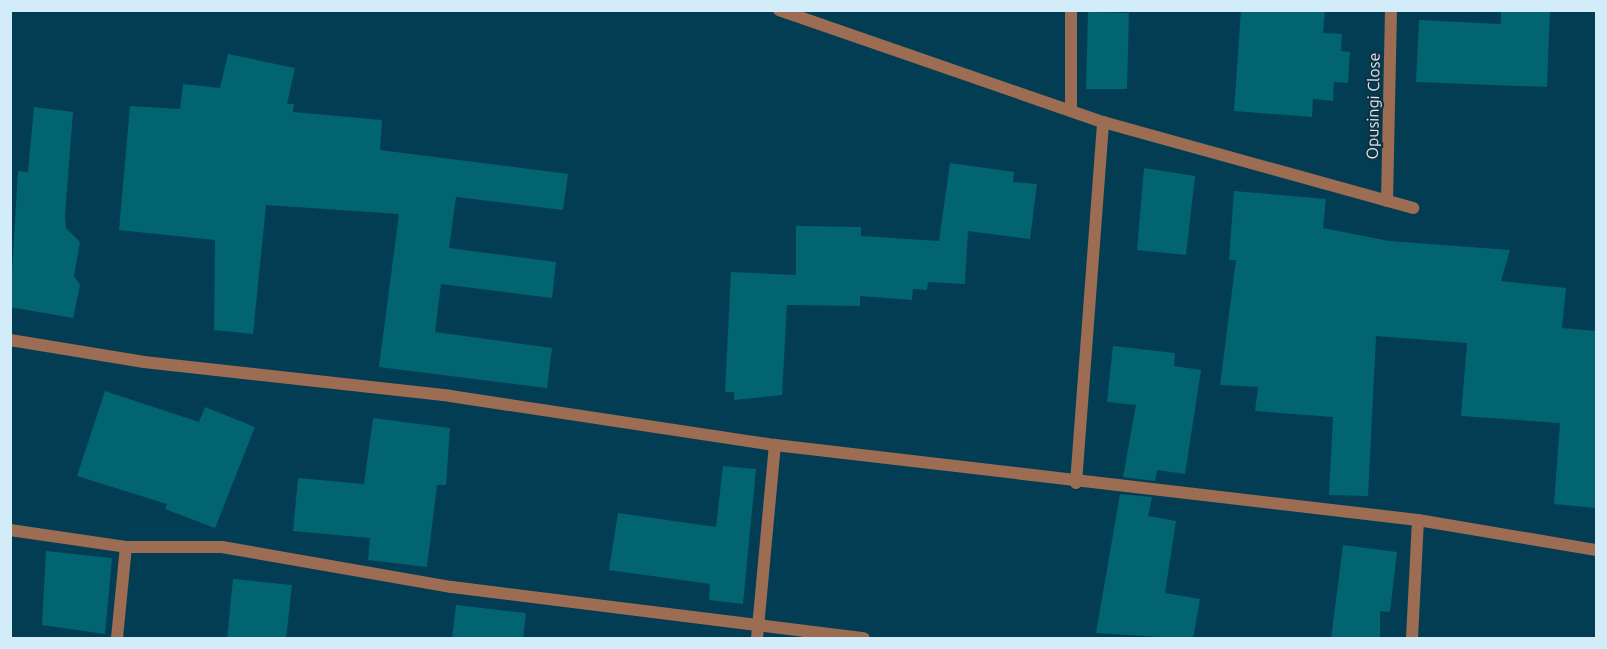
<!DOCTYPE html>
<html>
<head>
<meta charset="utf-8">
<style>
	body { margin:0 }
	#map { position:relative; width:1607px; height:649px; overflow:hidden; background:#033d53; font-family:Ubuntu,sans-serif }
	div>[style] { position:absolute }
	.building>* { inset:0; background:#036471 }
	.minor>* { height:12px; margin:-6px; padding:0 6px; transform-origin:6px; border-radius:6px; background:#9c6d52 }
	span { translate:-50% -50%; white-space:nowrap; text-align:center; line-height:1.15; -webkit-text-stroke:4.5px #13313f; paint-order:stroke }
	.street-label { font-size:16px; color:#d2ecf9 }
	.frame { position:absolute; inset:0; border:12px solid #d2ecf9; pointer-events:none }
</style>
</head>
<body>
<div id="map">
	<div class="building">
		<div style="clip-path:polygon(1241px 10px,1325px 10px,1323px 33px,1342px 34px,1341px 51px,1350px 52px,1348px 83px,1334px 82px,1333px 101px,1313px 99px,1312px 117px,1234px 111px)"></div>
		<div style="clip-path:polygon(1501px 10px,1550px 10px,1547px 87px,1416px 82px,1419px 20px,1501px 24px)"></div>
		<div style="clip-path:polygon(1088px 12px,1129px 13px,1127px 89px,1086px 89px)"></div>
		<div style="clip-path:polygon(228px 54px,295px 68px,287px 104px,294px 104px,293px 112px,382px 120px,380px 150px,568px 174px,563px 210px,456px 197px,449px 248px,556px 262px,552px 298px,441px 284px,435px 332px,552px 348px,547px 388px,379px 367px,399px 214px,266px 205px,253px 334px,214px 330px,215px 240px,119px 230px,130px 106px,180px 109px,183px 84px,220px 88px)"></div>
		<div style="clip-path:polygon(34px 107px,73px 112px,65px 215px,66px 228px,80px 242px,74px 276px,80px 285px,73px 318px,10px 307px,18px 171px,28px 172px)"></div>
		<div style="clip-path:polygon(950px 163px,1014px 172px,1013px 182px,1037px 184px,1030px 239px,968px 231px,965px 284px,928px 282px,927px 290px,913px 289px,912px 300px,860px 296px,860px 306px,787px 305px,782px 395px,734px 400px,734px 392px,725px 392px,731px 272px,796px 275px,796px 226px,861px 227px,861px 236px,939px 241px)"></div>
		<div style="clip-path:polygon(1144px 168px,1195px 176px,1186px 255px,1137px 250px)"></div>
		<div style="clip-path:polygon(1234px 191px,1326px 199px,1323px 228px,1389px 241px,1510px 250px,1501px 281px,1566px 288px,1562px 328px,1596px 331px,1596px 508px,1554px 504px,1560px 423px,1461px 416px,1467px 343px,1376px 336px,1368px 496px,1329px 495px,1333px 417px,1255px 411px,1258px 387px,1220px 385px,1236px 260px,1229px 260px)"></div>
		<div style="clip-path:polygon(1113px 346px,1175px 353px,1174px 366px,1201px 370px,1185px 474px,1157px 470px,1155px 481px,1123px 477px,1136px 405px,1107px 402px)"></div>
		<div style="clip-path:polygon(105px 391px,199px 422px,205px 407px,255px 427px,215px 528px,165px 509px,167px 504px,77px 476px)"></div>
		<div style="clip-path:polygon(373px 418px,450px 428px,446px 485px,437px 485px,427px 567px,368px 560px,370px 538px,293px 531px,298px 478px,364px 484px)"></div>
		<div style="clip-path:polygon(723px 466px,756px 469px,743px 604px,709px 600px,710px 584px,609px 570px,618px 513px,716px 527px)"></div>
		<div style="clip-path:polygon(1120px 494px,1152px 497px,1148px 516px,1176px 521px,1165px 593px,1200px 599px,1193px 639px,1096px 633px)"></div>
		<div style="clip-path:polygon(1343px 545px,1397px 552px,1390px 612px,1380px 611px,1380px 639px,1331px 639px)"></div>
		<div style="clip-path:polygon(46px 551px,112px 558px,105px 634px,42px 625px)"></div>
		<div style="clip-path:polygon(233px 579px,292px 585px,286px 639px,227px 639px)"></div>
		<div style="clip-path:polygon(456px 605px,526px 613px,523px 639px,452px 639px)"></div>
	</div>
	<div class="minor">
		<div style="left:779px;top:10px;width:343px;rotate:19.1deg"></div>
		<div style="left:1103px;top:122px;width:322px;rotate:15.5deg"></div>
		<div style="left:1071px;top:110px;width:100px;rotate:-90deg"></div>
		<div style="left:1387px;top:201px;width:191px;rotate:-88.8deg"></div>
		<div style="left:10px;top:340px;width:136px;rotate:9.3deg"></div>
		<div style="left:144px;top:362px;width:308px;rotate:6.3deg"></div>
		<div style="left:450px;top:396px;width:329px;rotate:8.6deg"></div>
		<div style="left:775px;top:445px;width:647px;rotate:6.65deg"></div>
		<div style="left:1418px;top:520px;width:181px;rotate:9.6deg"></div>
		<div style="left:1076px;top:483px;width:362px;rotate:-85.7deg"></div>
		<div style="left:10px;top:530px;width:117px;rotate:8.3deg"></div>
		<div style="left:126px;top:547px;width:96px"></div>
		<div style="left:222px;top:547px;width:233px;rotate:9.9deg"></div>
		<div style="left:452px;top:587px;width:415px;rotate:7.1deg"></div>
		<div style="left:117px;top:638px;width:91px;rotate:-84.4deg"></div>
		<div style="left:757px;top:638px;width:194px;rotate:-84.7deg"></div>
		<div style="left:1412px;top:638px;width:118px;rotate:-87.1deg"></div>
	</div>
	<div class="street-label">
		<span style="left:1373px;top:106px;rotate:-89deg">Opusingi Close</span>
	</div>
	<div class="frame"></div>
</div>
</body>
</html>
